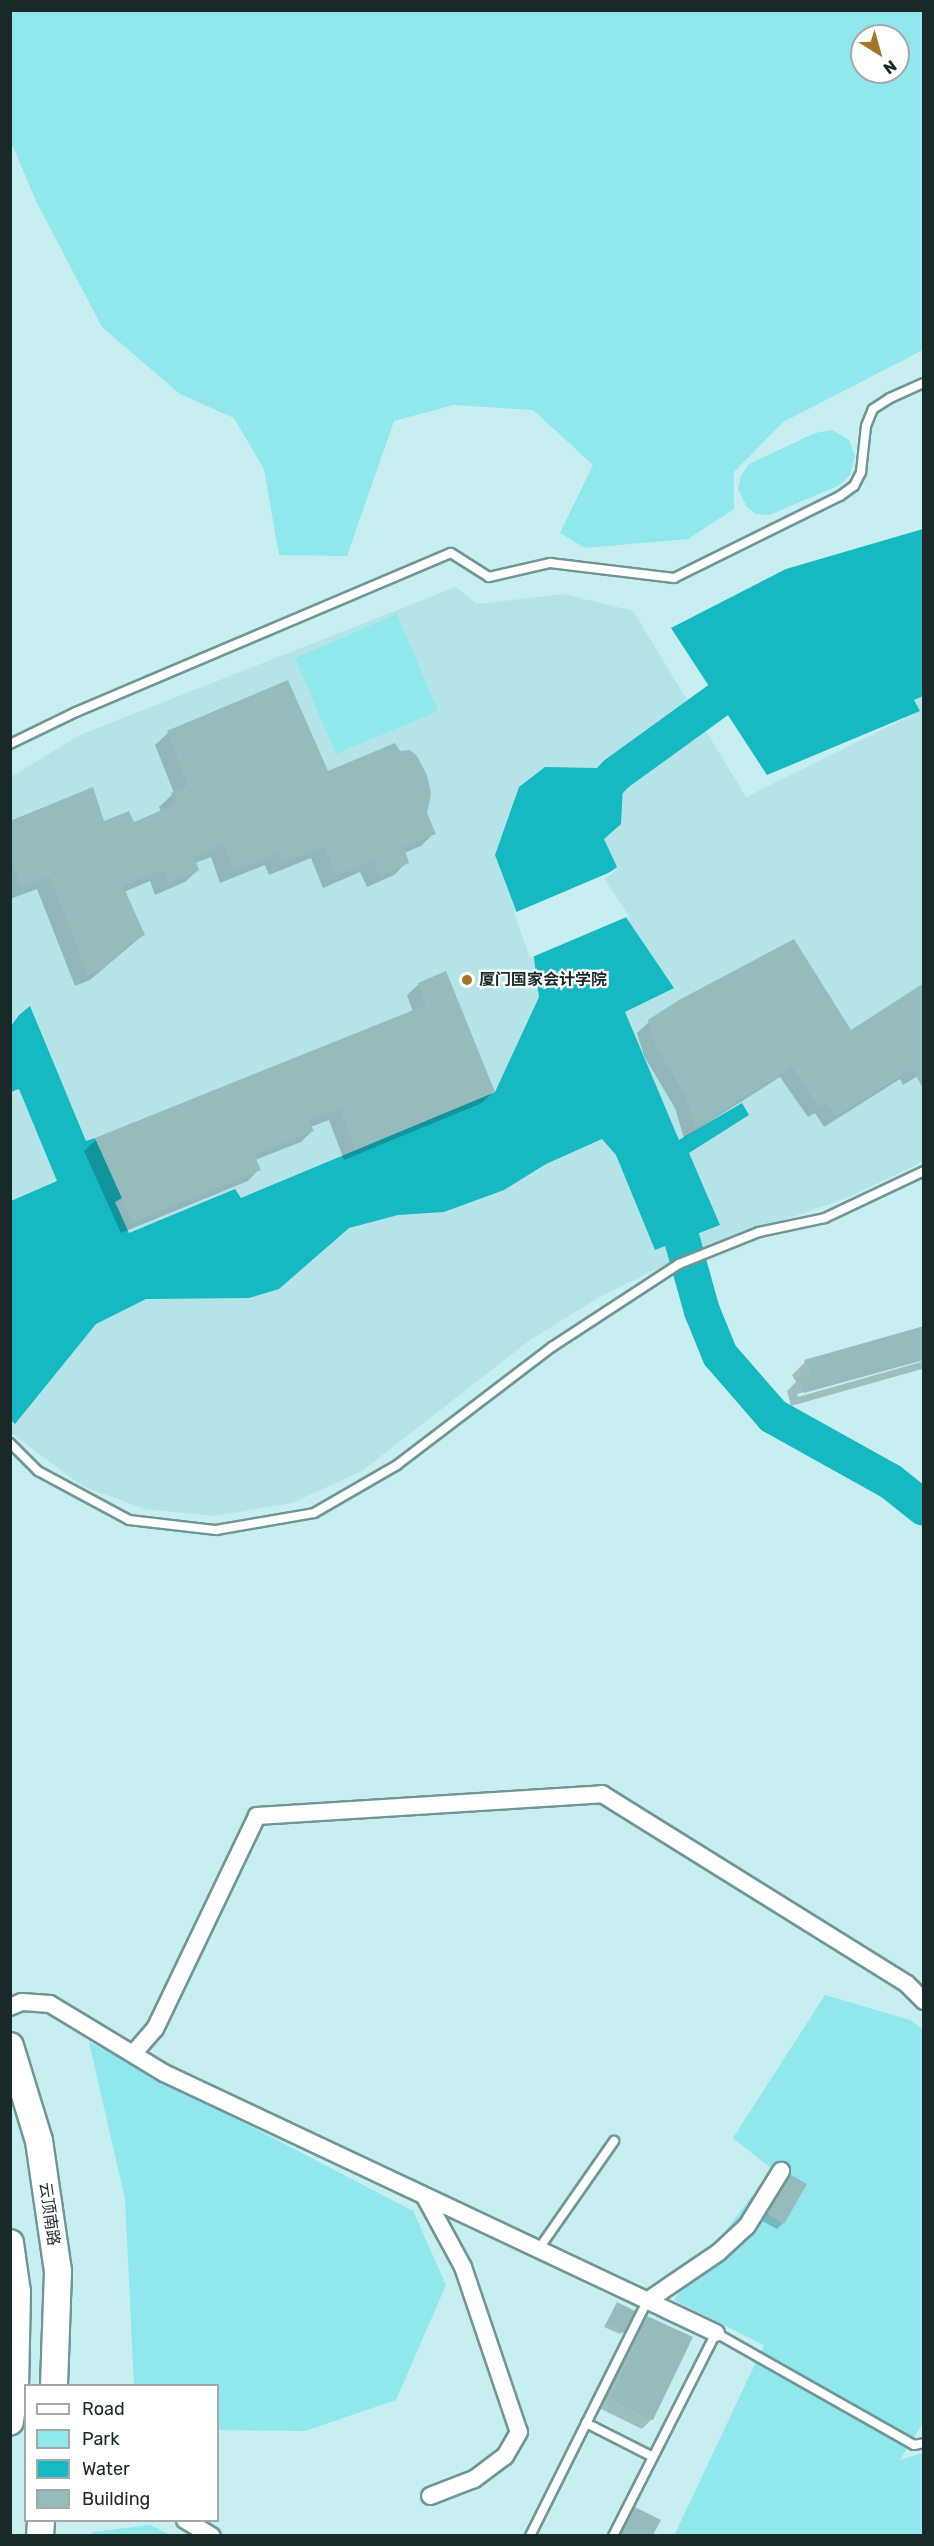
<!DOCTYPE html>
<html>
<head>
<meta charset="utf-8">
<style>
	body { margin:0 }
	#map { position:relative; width:934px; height:2546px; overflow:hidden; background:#c7eef0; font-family:Rubik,"Noto Sans SC",sans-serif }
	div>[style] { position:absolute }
	.built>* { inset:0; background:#b4e4e8 }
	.green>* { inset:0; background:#90e7ec }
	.water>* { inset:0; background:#16b9c2 }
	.pier>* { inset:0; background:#c7eef0 }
	.shadow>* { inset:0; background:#0003 }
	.river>* { height:36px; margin:-18px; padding:0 18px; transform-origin:18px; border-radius:18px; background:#16b9c2 }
	.building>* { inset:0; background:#95bbbd }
	.roads { filter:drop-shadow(2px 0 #709597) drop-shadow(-2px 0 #709597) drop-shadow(0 2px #709597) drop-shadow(0 -2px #709597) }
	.lane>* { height:8px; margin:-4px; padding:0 4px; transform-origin:4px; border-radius:4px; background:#fff }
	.street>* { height:16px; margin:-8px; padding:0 8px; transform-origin:8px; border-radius:8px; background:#fff }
	.primary>* { height:26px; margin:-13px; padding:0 13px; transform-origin:13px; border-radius:13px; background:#fff }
	.dots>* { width:16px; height:16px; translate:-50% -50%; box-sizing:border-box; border:3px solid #fff; border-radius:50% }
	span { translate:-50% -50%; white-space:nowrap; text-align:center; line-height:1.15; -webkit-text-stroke:4.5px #fff; paint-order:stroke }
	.poi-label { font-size:16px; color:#192829; font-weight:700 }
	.left { translate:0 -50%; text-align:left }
	.street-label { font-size:16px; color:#192829 }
	.frame { position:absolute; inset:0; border:12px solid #192829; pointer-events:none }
	.legend { position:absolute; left:24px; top:2384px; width:195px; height:138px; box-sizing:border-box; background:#fff; border:2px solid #a3a9a9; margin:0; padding:8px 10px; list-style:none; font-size:18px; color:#192829 }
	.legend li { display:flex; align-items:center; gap:12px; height:30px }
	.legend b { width:30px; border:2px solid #a3a9a9 }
	.north { position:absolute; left:850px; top:24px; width:60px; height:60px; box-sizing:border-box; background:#fff; border:2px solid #a3a9a9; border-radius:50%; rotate:143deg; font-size:16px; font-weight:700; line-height:24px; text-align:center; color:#192829 }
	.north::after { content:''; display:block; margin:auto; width:21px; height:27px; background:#a37528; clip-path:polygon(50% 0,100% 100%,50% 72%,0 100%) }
</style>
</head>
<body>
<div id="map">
	<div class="built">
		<div style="clip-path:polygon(456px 587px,477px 604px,564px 594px,633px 611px,746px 797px,920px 711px,914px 699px,923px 696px,923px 1162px,849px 1197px,733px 1238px,659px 1268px,601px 1296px,530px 1340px,362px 1471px,292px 1503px,214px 1516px,145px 1509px,82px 1486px,11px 1433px,11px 777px,80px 735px)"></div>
	</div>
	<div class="green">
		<div style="clip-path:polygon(evenodd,10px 11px,923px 11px,923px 350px,783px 422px,734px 472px,734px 509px,688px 539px,585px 548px,560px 533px,593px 465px,533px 410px,453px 405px,394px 421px,347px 556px,279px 555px,264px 469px,234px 418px,180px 394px,102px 327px,36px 201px,11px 142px,10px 11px,862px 36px,898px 36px,898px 72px,862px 72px,862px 36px)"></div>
		<div style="clip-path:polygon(832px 430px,849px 440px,855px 456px,850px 475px,838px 486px,769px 515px,756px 514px,747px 507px,738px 489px,741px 476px,749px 464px,815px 433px)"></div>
		<div style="clip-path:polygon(397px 614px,438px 711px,336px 754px,295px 658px)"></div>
		<div style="clip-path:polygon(825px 1995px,910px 2020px,924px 2030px,924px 2421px,900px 2460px,923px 2453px,923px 2535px,674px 2536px,764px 2345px,674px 2300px,772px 2169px,733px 2138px)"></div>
		<div style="clip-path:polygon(89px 2042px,413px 2211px,446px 2285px,396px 2400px,305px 2431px,218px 2430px,218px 2386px,134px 2385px,125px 2199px)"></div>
		<div style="clip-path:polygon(150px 2525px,171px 2535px,92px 2535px,92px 2532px)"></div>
	</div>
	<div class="water">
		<div style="clip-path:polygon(923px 529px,923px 696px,914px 700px,920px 711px,767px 775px,671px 628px,786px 569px)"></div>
		<div style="clip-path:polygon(545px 767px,596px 768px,623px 785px,621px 824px,604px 839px,617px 867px,600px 879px,674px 988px,625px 1012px,679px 1140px,742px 1103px,749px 1115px,689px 1153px,720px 1225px,655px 1250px,616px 1155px,602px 1139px,546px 1164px,504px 1190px,444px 1212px,398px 1215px,349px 1228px,279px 1289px,249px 1298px,146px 1299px,96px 1324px,15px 1424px,11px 1420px,11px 1201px,57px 1181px,19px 1089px,11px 1092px,11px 1026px,19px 1015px,30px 1006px,86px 1141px,95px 1138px,122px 1198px,115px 1202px,129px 1233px,235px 1189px,241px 1198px,495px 1092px,539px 997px,534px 958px,495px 855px,519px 787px)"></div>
	</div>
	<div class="pier">
		<div style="clip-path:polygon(620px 868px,604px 879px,629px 916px,530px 958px,514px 913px)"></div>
	</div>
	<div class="shadow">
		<div style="clip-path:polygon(287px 682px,327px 773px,426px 813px,434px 833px,421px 846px,404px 853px,407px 862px,394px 875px,367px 887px,360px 872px,323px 888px,311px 858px,269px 875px,265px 865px,220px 883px,211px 857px,195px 863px,198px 870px,185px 882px,155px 895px,150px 881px,124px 892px,143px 935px,90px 980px,75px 986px,37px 889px,10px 899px,10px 822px,134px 824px,161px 812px,159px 807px,174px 793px,155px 745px,168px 733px)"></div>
		<div style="clip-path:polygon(419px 984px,493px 1092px,482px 1103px,344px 1160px,329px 1120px,310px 1127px,312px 1131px,301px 1142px,255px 1160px,259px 1169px,248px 1181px,121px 1233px,84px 1151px,96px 1140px,413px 1012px,407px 995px)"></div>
		<div style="clip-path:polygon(649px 1022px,851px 1032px,924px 1072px,903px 1085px,900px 1079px,824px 1127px,815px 1113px,808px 1117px,780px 1077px,684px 1138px,675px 1108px,644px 1056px,637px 1033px)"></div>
		<div style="clip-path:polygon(evenodd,924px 1327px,922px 1369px,791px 1406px,787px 1391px,796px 1382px,792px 1375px,805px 1362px,924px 1327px,921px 1359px,921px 1362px,798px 1397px,797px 1394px,921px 1359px)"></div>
		<div style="clip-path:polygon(791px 2177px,783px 2223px,777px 2229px,762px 2221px)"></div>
		<div style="clip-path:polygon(617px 2304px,623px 2332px,620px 2334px,604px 2327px)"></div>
		<div style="clip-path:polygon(647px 2318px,652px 2419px,642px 2429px,601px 2409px,637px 2328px)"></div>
		<div style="clip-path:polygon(635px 2509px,659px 2521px,651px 2536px,617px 2536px,626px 2518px)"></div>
	</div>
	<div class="river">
		<div style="left:580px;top:812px;width:52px;rotate:-46.5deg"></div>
		<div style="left:616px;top:774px;width:174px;rotate:-35.9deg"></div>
		<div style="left:669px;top:1193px;width:123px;rotate:74.4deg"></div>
		<div style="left:702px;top:1311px;width:48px;rotate:67.8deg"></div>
		<div style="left:720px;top:1355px;width:81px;rotate:49deg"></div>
		<div style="left:773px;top:1416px;width:134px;rotate:29.1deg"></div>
		<div style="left:890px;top:1481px;width:43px;rotate:38.5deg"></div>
	</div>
	<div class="building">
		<div style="clip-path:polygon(288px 680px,328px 771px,395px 743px,400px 751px,410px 750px,417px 756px,427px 775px,431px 794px,427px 813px,436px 834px,404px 847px,409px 863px,380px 876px,373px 861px,336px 876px,324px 846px,282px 863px,278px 853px,233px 871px,224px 845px,194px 857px,199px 870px,168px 883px,163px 870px,123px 886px,145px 935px,130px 943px,104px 968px,88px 975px,50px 877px,22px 887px,10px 860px,10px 821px,93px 787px,104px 821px,129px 811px,134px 822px,176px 804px,171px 793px,188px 785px,167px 731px)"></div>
		<div style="clip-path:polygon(794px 939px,851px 1030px,924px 983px,924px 1090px,912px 1069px,836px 1116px,827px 1103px,819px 1107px,792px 1067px,695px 1128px,686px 1097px,655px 1044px,648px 1020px,679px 1000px)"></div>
		<div style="clip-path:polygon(446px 971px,495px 1092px,355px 1150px,340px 1109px,309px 1121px,314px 1131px,254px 1155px,261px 1170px,133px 1222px,95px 1138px,426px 1005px,418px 983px)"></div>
		<div style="clip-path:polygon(924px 1326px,924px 1360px,804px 1393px,799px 1377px,811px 1374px,804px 1360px)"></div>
		<div style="clip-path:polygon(791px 2175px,807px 2184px,784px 2224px,767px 2214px)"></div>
		<div style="clip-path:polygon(617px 2302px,635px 2311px,624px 2333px,606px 2324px)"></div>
		<div style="clip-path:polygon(647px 2316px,693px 2337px,653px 2420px,610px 2399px)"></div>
		<div style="clip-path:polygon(635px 2507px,661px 2520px,653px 2535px,620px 2535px)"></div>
	</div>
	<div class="roads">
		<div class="lane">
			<div style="left:10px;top:744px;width:73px;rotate:-25.9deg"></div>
			<div style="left:76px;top:712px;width:407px;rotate:-23deg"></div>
			<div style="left:451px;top:553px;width:45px;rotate:32.3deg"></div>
			<div style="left:489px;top:577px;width:63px;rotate:-12.9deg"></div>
			<div style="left:550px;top:563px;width:125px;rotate:6.9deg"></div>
			<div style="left:674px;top:578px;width:185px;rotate:-26.3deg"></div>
			<div style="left:840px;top:496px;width:17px;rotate:-36deg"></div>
			<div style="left:854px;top:486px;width:16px;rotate:-63deg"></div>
			<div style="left:861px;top:472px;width:46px;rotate:-83.8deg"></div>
			<div style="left:866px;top:426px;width:18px;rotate:-68deg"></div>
			<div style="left:873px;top:409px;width:20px;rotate:-33deg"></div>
			<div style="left:890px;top:398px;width:37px;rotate:-24deg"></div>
			<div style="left:10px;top:1443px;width:40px;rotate:45deg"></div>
			<div style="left:38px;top:1471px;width:103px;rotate:28.3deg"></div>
			<div style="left:129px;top:1520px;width:88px;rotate:6.6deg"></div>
			<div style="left:216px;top:1530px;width:99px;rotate:-9.8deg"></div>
			<div style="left:314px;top:1513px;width:96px;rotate:-30deg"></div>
			<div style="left:397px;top:1465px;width:195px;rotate:-37.3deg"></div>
			<div style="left:552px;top:1347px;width:152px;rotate:-33.2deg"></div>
			<div style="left:679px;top:1264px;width:86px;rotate:-21.8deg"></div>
			<div style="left:759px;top:1232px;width:67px;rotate:-12deg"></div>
			<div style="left:825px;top:1218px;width:110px;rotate:-25.4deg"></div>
			<div style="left:538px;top:2250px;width:133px;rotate:-55.1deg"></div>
			<div style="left:586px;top:2423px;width:75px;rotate:26.9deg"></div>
			<div style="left:530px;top:2536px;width:263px;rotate:-63.5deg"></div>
			<div style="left:613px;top:2536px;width:228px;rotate:-63.1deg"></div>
			<div style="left:716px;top:2333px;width:227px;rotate:29.5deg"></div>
			<div style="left:914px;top:2445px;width:10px;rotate:-11deg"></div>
		</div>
		<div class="street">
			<div style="left:10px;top:2007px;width:13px;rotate:-23deg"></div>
			<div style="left:22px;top:2002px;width:28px;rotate:4deg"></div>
			<div style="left:50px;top:2004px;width:133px;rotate:31.2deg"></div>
			<div style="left:164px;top:2073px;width:610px;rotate:25.22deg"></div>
			<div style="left:133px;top:2054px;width:33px;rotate:-49deg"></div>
			<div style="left:155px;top:2029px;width:236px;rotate:-64.4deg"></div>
			<div style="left:257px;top:1816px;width:346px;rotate:-3.6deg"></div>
			<div style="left:602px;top:1794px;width:359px;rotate:31.9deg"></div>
			<div style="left:907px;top:1984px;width:24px;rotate:45deg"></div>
			<div style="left:425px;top:2197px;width:80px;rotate:61.5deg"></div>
			<div style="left:463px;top:2267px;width:174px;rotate:71.3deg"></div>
			<div style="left:519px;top:2432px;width:28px;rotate:120deg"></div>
			<div style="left:505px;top:2456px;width:39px;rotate:143deg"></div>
			<div style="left:474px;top:2479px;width:47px;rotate:158.9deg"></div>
			<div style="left:647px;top:2301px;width:87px;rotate:-34.2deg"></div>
			<div style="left:719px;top:2252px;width:38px;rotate:-43deg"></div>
			<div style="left:747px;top:2226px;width:65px;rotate:-58.3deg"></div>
			<div style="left:185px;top:2520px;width:31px;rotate:31deg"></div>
		</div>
		<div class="primary">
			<div style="left:10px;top:2046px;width:99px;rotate:73deg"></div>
			<div style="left:39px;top:2141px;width:131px;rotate:81.7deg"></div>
			<div style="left:58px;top:2271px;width:115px;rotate:92deg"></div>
			<div style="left:10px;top:2243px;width:49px;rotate:81.9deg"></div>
			<div style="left:17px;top:2292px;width:93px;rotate:91.2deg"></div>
			<div style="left:15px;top:2385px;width:37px;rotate:98deg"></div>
			<div style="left:40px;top:2536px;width:16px;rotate:-86deg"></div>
		</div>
	</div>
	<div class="dots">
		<div style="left:467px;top:980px;background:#a37528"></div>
	</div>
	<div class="poi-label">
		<span class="left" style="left:479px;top:980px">厦门国家会计学院</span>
	</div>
	<div class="street-label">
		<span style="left:49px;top:2214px;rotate:82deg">云顶南路</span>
	</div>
	<div class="frame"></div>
	<ul class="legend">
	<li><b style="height:8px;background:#fff"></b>Road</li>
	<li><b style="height:16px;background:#90e7ec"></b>Park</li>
	<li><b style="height:16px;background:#16b9c2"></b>Water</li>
	<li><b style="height:16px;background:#95bbbd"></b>Building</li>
	</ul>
	<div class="north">N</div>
</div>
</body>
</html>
